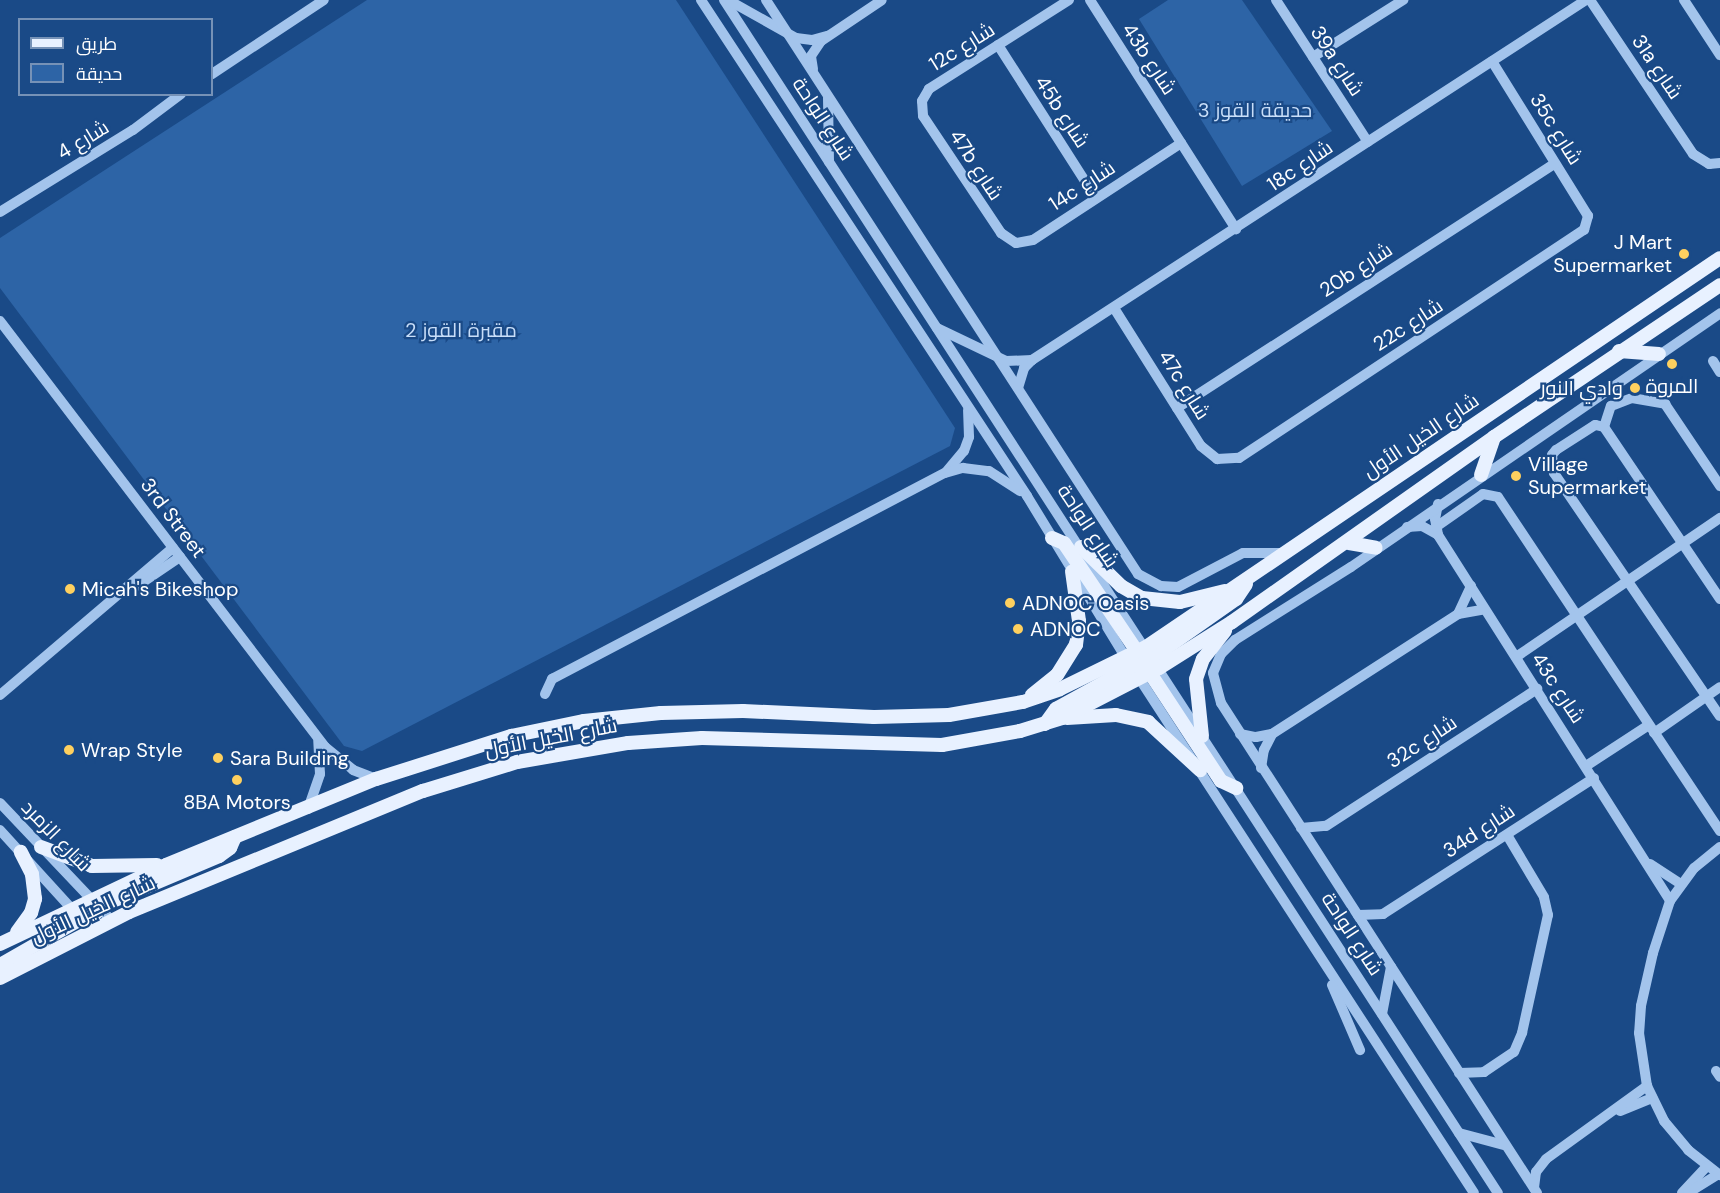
<!DOCTYPE html>
<html>
<head>
<meta charset="utf-8">
<style>
	body { margin:0 }
	#map { position:relative; width:1720px; height:1193px; overflow:hidden; background:#1a4a87; font-family:"DM Sans",Cairo,sans-serif }
	div>[style] { position:absolute }
	.green>* { inset:0; background:#2d64a6 }
	.minor>* { height:10px; margin:-5px; padding:0 5px; transform-origin:5px; border-radius:5px; background:#a3c4ec }
	.major>* { height:14px; margin:-7px; padding:0 7px; transform-origin:7px; border-radius:7px; background:#e8f1ff }
	.dots>* { width:16px; height:16px; translate:-50% -50%; box-sizing:border-box; border:3px solid #1a4a87; border-radius:50% }
	span { translate:-50% -50%; white-space:nowrap; text-align:center; line-height:1.15; -webkit-text-stroke:4.5px #1a4a87; paint-order:stroke }
	.street-label { font-size:20px; color:#fff }
	.park-label { font-size:20px; color:#c8def9 }
	.poi-label { font-size:20px; color:#fff }
	.right { translate:-100% -50%; text-align:right }
	.left { translate:0 -50%; text-align:left }
	.legend { position:absolute; left:18px; top:18px; width:195px; height:78px; box-sizing:border-box; background:#1a4a87; border:2px solid #7692b7; margin:0; padding:8px 10px; list-style:none; font-size:18px; color:#fff }
	.legend li { display:flex; align-items:center; gap:12px; height:30px }
	.legend b { width:30px; border:2px solid #7692b7 }
</style>
</head>
<body>
<div id="map">
	<div class="green">
		<div style="clip-path:polygon(367px 0,676px 0,955px 428px,950px 446px,362px 751px,344px 746px,0 288px,0 238px)"></div>
		<div style="clip-path:polygon(1168px 0,1242px 0,1332px 131px,1242px 186px,1139px 19px)"></div>
	</div>
	<div class="minor">
		<div style="left:701px;top:0;width:594px;rotate:56.68deg"></div>
		<div style="left:1027px;top:496px;width:190px;rotate:58.6deg"></div>
		<div style="left:1126px;top:658px;width:638px;rotate:56.96deg"></div>
		<div style="left:724px;top:0;width:1422px;rotate:57.03deg"></div>
		<div style="left:728px;top:0;width:78px;rotate:29.2deg"></div>
		<div style="left:796px;top:38px;width:16px;rotate:7deg"></div>
		<div style="left:812px;top:40px;width:16px;rotate:-15deg"></div>
		<div style="left:766px;top:0;width:684px;rotate:57.05deg"></div>
		<div style="left:1138px;top:574px;width:26px;rotate:28deg"></div>
		<div style="left:1161px;top:586px;width:17px;rotate:3deg"></div>
		<div style="left:1178px;top:587px;width:73px;rotate:-27.6deg"></div>
		<div style="left:1243px;top:553px;width:44px"></div>
		<div style="left:1069px;top:0;width:166px;rotate:147.6deg"></div>
		<div style="left:929px;top:89px;width:14px;rotate:120deg"></div>
		<div style="left:922px;top:101px;width:15px;rotate:86deg"></div>
		<div style="left:923px;top:116px;width:141px;rotate:56.3deg"></div>
		<div style="left:1001px;top:233px;width:18px;rotate:34deg"></div>
		<div style="left:1016px;top:243px;width:17px;rotate:-10deg"></div>
		<div style="left:1033px;top:240px;width:177px;rotate:-33.2deg"></div>
		<div style="left:1090px;top:0;width:272px;rotate:57.5deg"></div>
		<div style="left:1276px;top:0;width:169px;rotate:57.1deg"></div>
		<div style="left:1590px;top:0;width:185px;rotate:56.2deg"></div>
		<div style="left:1693px;top:154px;width:19px;rotate:32deg"></div>
		<div style="left:1709px;top:164px;width:11px;rotate:-5deg"></div>
		<div style="left:1684px;top:0;width:66px;rotate:56.8deg"></div>
		<div style="left:998px;top:45px;width:182px;rotate:57.4deg"></div>
		<div style="left:1313px;top:57px;width:107px;rotate:-32.3deg"></div>
		<div style="left:813px;top:69px;width:13px;rotate:-99deg"></div>
		<div style="left:811px;top:56px;width:18px;rotate:-56deg"></div>
		<div style="left:821px;top:41px;width:73px;rotate:-33.9deg"></div>
		<div style="left:212px;top:74px;width:134px;rotate:-33.5deg"></div>
		<div style="left:828px;top:98px;width:64px;rotate:89.1deg"></div>
		<div style="left:0;top:212px;width:156px;rotate:-31.7deg"></div>
		<div style="left:133px;top:130px;width:60px;rotate:-36.9deg"></div>
		<div style="left:1114px;top:308px;width:163px;rotate:57.8deg"></div>
		<div style="left:1201px;top:446px;width:21px;rotate:39deg"></div>
		<div style="left:1217px;top:459px;width:22px;rotate:-3deg"></div>
		<div style="left:1239px;top:458px;width:414px;rotate:-33.5deg"></div>
		<div style="left:1584px;top:230px;width:15px;rotate:-74deg"></div>
		<div style="left:1588px;top:216px;width:182px;rotate:-121.8deg"></div>
		<div style="left:0;top:321px;width:536px;rotate:52.66deg"></div>
		<div style="left:325px;top:747px;width:36px;rotate:39deg"></div>
		<div style="left:353px;top:770px;width:25px;rotate:21deg"></div>
		<div style="left:937px;top:328px;width:76px;rotate:25.6deg"></div>
		<div style="left:1006px;top:361px;width:26px;rotate:-2deg"></div>
		<div style="left:1713px;top:361px;width:13px;rotate:58deg"></div>
		<div style="left:1018px;top:388px;width:21px;rotate:-73deg"></div>
		<div style="left:1024px;top:368px;width:11px;rotate:-45deg"></div>
		<div style="left:1032px;top:360px;width:661px;rotate:-33.02deg"></div>
		<div style="left:1177px;top:408px;width:450px;rotate:-32.9deg"></div>
		<div style="left:1604px;top:427px;width:22px;rotate:-72deg"></div>
		<div style="left:1611px;top:406px;width:22px;rotate:-21deg"></div>
		<div style="left:1632px;top:398px;width:34px;rotate:10deg"></div>
		<div style="left:1665px;top:404px;width:99px;rotate:56.1deg"></div>
		<div style="left:947px;top:471px;width:26px;rotate:-50deg"></div>
		<div style="left:964px;top:451px;width:15px;rotate:-70deg"></div>
		<div style="left:969px;top:437px;width:27px;rotate:-92deg"></div>
		<div style="left:1438px;top:504px;width:15px;rotate:101deg"></div>
		<div style="left:1435px;top:519px;width:16px;rotate:79deg"></div>
		<div style="left:1438px;top:535px;width:433px;rotate:57.6deg"></div>
		<div style="left:1407px;top:527px;width:15px;rotate:-4deg"></div>
		<div style="left:1422px;top:526px;width:18px;rotate:29deg"></div>
		<div style="left:1436px;top:527px;width:57px;rotate:-35.1deg"></div>
		<div style="left:1483px;top:494px;width:15px;rotate:11deg"></div>
		<div style="left:1498px;top:497px;width:401px;rotate:56.4deg"></div>
		<div style="left:137px;top:586px;width:52px;rotate:-34deg"></div>
		<div style="left:1720px;top:599px;width:207px;rotate:-124deg"></div>
		<div style="left:1604px;top:427px;width:9px;rotate:-167deg"></div>
		<div style="left:1595px;top:425px;width:46px;rotate:147.3deg"></div>
		<div style="left:1556px;top:450px;width:6px;rotate:129deg"></div>
		<div style="left:1552px;top:455px;width:18px;rotate:84deg"></div>
		<div style="left:1554px;top:473px;width:294px;rotate:55.7deg"></div>
		<div style="left:1458px;top:614px;width:31px;rotate:-65deg"></div>
		<div style="left:1516px;top:657px;width:247px;rotate:-34.3deg"></div>
		<div style="left:545px;top:694px;width:17px;rotate:-65deg"></div>
		<div style="left:552px;top:679px;width:444px;rotate:-27.7deg"></div>
		<div style="left:945px;top:473px;width:19px;rotate:-16deg"></div>
		<div style="left:963px;top:468px;width:26px;rotate:7deg"></div>
		<div style="left:989px;top:471px;width:37px;rotate:33deg"></div>
		<div style="left:0;top:695px;width:227px;rotate:-40.4deg"></div>
		<div style="left:1654px;top:733px;width:80px;rotate:-34.9deg"></div>
		<div style="left:1240px;top:734px;width:16px;rotate:11deg"></div>
		<div style="left:1256px;top:737px;width:16px;rotate:-11deg"></div>
		<div style="left:1272px;top:734px;width:221px;rotate:-32.8deg"></div>
		<div style="left:1458px;top:614px;width:27px;rotate:-10deg"></div>
		<div style="left:1586px;top:766px;width:75px;rotate:-33.1deg"></div>
		<div style="left:1261px;top:768px;width:18px;rotate:-81deg"></div>
		<div style="left:1264px;top:750px;width:18px;rotate:-63deg"></div>
		<div style="left:0;top:803px;width:163px;rotate:46.5deg"></div>
		<div style="left:308px;top:809px;width:37px;rotate:-71deg"></div>
		<div style="left:320px;top:774px;width:33px;rotate:-93deg"></div>
		<div style="left:1301px;top:828px;width:25px;rotate:-5deg"></div>
		<div style="left:1326px;top:826px;width:252px;rotate:-33deg"></div>
		<div style="left:0;top:830px;width:135px;rotate:47.7deg"></div>
		<div style="left:1720px;top:847px;width:33px;rotate:141deg"></div>
		<div style="left:1694px;top:868px;width:41px;rotate:126deg"></div>
		<div style="left:1670px;top:901px;width:55px;rotate:108.1deg"></div>
		<div style="left:1653px;top:953px;width:54px;rotate:102.8deg"></div>
		<div style="left:1641px;top:1006px;width:27px;rotate:94deg"></div>
		<div style="left:1639px;top:1033px;width:54px;rotate:81.4deg"></div>
		<div style="left:1647px;top:1086px;width:39px;rotate:64deg"></div>
		<div style="left:1664px;top:1121px;width:38px;rotate:50deg"></div>
		<div style="left:1688px;top:1150px;width:41px;rotate:38deg"></div>
		<div style="left:1650px;top:864px;width:37px;rotate:33deg"></div>
		<div style="left:1358px;top:915px;width:25px;rotate:-2deg"></div>
		<div style="left:1383px;top:914px;width:251px;rotate:-32.8deg"></div>
		<div style="left:1332px;top:985px;width:71px;rotate:66.7deg"></div>
		<div style="left:1382px;top:1014px;width:48px;rotate:-79.2deg"></div>
		<div style="left:1716px;top:1071px;width:7px;rotate:56deg"></div>
		<div style="left:1459px;top:1073px;width:25px;rotate:-2deg"></div>
		<div style="left:1484px;top:1072px;width:36px;rotate:-34deg"></div>
		<div style="left:1514px;top:1052px;width:21px;rotate:-67deg"></div>
		<div style="left:1522px;top:1033px;width:121px;rotate:-77.6deg"></div>
		<div style="left:1548px;top:915px;width:18px;rotate:-103deg"></div>
		<div style="left:1544px;top:897px;width:72px;rotate:-120.8deg"></div>
		<div style="left:1620px;top:1111px;width:35px;rotate:-22deg"></div>
		<div style="left:1459px;top:1133px;width:47px;rotate:14.9deg"></div>
		<div style="left:1534px;top:1188px;width:16px;rotate:-83deg"></div>
		<div style="left:1536px;top:1172px;width:16px;rotate:-52deg"></div>
		<div style="left:1546px;top:1159px;width:125px;rotate:-35.9deg"></div>
		<div style="left:1537px;top:1193px;width:583px;rotate:-122.82deg"></div>
		<div style="left:1221px;top:703px;width:31px;rotate:-105deg"></div>
		<div style="left:1213px;top:673px;width:21px;rotate:-67deg"></div>
		<div style="left:1221px;top:654px;width:20px;rotate:-45deg"></div>
		<div style="left:1235px;top:640px;width:137px;rotate:-32.2deg"></div>
		<div style="left:1351px;top:567px;width:448px;rotate:-34.5deg"></div>
		<div style="left:1682px;top:1193px;width:37px;rotate:-47deg"></div>
		<div style="left:1688px;top:1193px;width:36px;rotate:-32deg"></div>
	</div>
	<div class="major">
		<div style="left:1619px;top:351px;width:40px;rotate:4.3deg"></div>
		<div style="left:1481px;top:475px;width:40px;rotate:-71.1deg"></div>
		<div style="left:1052px;top:538px;width:13px;rotate:23deg"></div>
		<div style="left:1064px;top:543px;width:140px;rotate:56.1deg"></div>
		<div style="left:1349px;top:543px;width:27px;rotate:10deg"></div>
		<div style="left:1081px;top:547px;width:56px;rotate:44.3deg"></div>
		<div style="left:1121px;top:586px;width:24px;rotate:30deg"></div>
		<div style="left:1142px;top:598px;width:38px;rotate:6deg"></div>
		<div style="left:1180px;top:602px;width:46px;rotate:-13.7deg"></div>
		<div style="left:1126px;top:658px;width:28px;rotate:32deg"></div>
		<div style="left:1150px;top:673px;width:129px;rotate:56.7deg"></div>
		<div style="left:1221px;top:781px;width:17px;rotate:25deg"></div>
		<div style="left:1142px;top:674px;width:19px;rotate:-58deg"></div>
		<div style="left:1152px;top:658px;width:103px;rotate:-35.1deg"></div>
		<div style="left:1236px;top:599px;width:18px;rotate:-56deg"></div>
		<div style="left:1032px;top:695px;width:32px;rotate:-39deg"></div>
		<div style="left:1057px;top:675px;width:36px;rotate:-58deg"></div>
		<div style="left:1076px;top:645px;width:24px;rotate:-83deg"></div>
		<div style="left:1079px;top:621px;width:50px;rotate:-98deg"></div>
		<div style="left:1067px;top:718px;width:49px;rotate:-3.5deg"></div>
		<div style="left:1116px;top:715px;width:33px;rotate:12deg"></div>
		<div style="left:1148px;top:722px;width:71px;rotate:42.7deg"></div>
		<div style="left:1045px;top:724px;width:19px;rotate:-54deg"></div>
		<div style="left:1056px;top:709px;width:99px;rotate:-28.9deg"></div>
		<div style="left:1202px;top:736px;width:57px;rotate:-96deg"></div>
		<div style="left:1196px;top:679px;width:21px;rotate:-71deg"></div>
		<div style="left:1203px;top:659px;width:36px;rotate:-52deg"></div>
		<div style="left:41px;top:847px;width:54px;rotate:20.4deg"></div>
		<div style="left:92px;top:866px;width:65px;rotate:-0.9deg"></div>
		<div style="left:91px;top:930px;width:13px;rotate:-86deg"></div>
		<div style="left:92px;top:917px;width:16px;rotate:-47deg"></div>
		<div style="left:103px;top:905px;width:126px;rotate:-22.9deg"></div>
		<div style="left:219px;top:856px;width:14px;rotate:-36deg"></div>
		<div style="left:230px;top:848px;width:12px;rotate:-66deg"></div>
		<div style="left:17px;top:932px;width:24px;rotate:-54deg"></div>
		<div style="left:31px;top:913px;width:15px;rotate:-74deg"></div>
		<div style="left:35px;top:899px;width:25px;rotate:-97deg"></div>
		<div style="left:32px;top:874px;width:25px;rotate:-117deg"></div>
		<div style="left:0;top:944px;width:184px;rotate:-25.4deg"></div>
		<div style="left:166px;top:865px;width:227px;rotate:-22.3deg"></div>
		<div style="left:376px;top:779px;width:142px;rotate:-17.7deg"></div>
		<div style="left:511px;top:736px;width:75px;rotate:-11.6deg"></div>
		<div style="left:584px;top:721px;width:77px;rotate:-5.9deg"></div>
		<div style="left:661px;top:713px;width:82px;rotate:-1.4deg"></div>
		<div style="left:743px;top:711px;width:131px;rotate:2.6deg"></div>
		<div style="left:874px;top:717px;width:75px;rotate:-1.5deg"></div>
		<div style="left:949px;top:715px;width:75px;rotate:-10deg"></div>
		<div style="left:1023px;top:702px;width:39px;rotate:-19deg"></div>
		<div style="left:1060px;top:689px;width:96px;rotate:-26deg"></div>
		<div style="left:1146px;top:647px;width:693px;rotate:-34.13deg"></div>
		<div style="left:0;top:965px;width:89px;rotate:-29.7deg"></div>
		<div style="left:77px;top:921px;width:24px;rotate:-55deg"></div>
		<div style="left:0;top:978px;width:145px;rotate:-27.1deg"></div>
		<div style="left:129px;top:912px;width:318px;rotate:-22.4deg"></div>
		<div style="left:423px;top:791px;width:98px;rotate:-17.1deg"></div>
		<div style="left:517px;top:762px;width:113px;rotate:-9.7deg"></div>
		<div style="left:628px;top:743px;width:74px;rotate:-3.9deg"></div>
		<div style="left:702px;top:738px;width:240px;rotate:1.7deg"></div>
		<div style="left:942px;top:745px;width:79px;rotate:-10.2deg"></div>
		<div style="left:1020px;top:731px;width:44px;rotate:-17.2deg"></div>
		<div style="left:1062px;top:718px;width:109px;rotate:-27.3deg"></div>
		<div style="left:1159px;top:668px;width:86px;rotate:-32.2deg"></div>
		<div style="left:1232px;top:622px;width:321px;rotate:-35.2deg"></div>
		<div style="left:1494px;top:437px;width:272px;rotate:-33.9deg"></div>
	</div>
	<div class="dots">
		<div style="left:1684px;top:254px;background:#fed05f"></div>
		<div style="left:1672px;top:364px;background:#fed05f"></div>
		<div style="left:1635px;top:388px;background:#fed05f"></div>
		<div style="left:1516px;top:476px;background:#fed05f"></div>
		<div style="left:70px;top:589px;background:#fed05f"></div>
		<div style="left:1010px;top:603px;background:#fed05f"></div>
		<div style="left:1018px;top:629px;background:#fed05f"></div>
		<div style="left:69px;top:750px;background:#fed05f"></div>
		<div style="left:218px;top:758px;background:#fed05f"></div>
		<div style="left:237px;top:780px;background:#fed05f"></div>
	</div>
	<div class="street-label">
		<span style="left:962px;top:47px;rotate:-32deg">12c شارع</span>
		<span style="left:1149px;top:59px;rotate:57deg">43b شارع</span>
		<span style="left:1337px;top:61px;rotate:57deg">39a شارع</span>
		<span style="left:1657px;top:67px;rotate:56deg">31a شارع</span>
		<span style="left:1062px;top:112px;rotate:57deg">45b شارع</span>
		<span style="left:823px;top:119px;rotate:57deg">شارع الواحة</span>
		<span style="left:1556px;top:129px;rotate:58deg">35c شارع</span>
		<span style="left:83px;top:140px;rotate:-31deg">شارع 4</span>
		<span style="left:976px;top:165px;rotate:57deg">47b شارع</span>
		<span style="left:1300px;top:166px;rotate:-34deg">18c شارع</span>
		<span style="left:1082px;top:186px;rotate:-33deg">14c شارع</span>
		<span style="left:1356px;top:270px;rotate:-33deg">20b شارع</span>
		<span style="left:1408px;top:325px;rotate:-33deg">22c شارع</span>
		<span style="left:1184px;top:385px;rotate:58deg">47c شارع</span>
		<span style="left:1421px;top:436px;rotate:-34deg">شارع الخيل الأول</span>
		<span style="left:173px;top:518px;rotate:53deg">3rd Street</span>
		<span style="left:1088px;top:526px;rotate:57deg">شارع الواحة</span>
		<span style="left:1558px;top:688px;rotate:57deg">43c شارع</span>
		<span style="left:551px;top:738px;rotate:-11deg">شارع الخيل الأول</span>
		<span style="left:1422px;top:742px;rotate:-33deg">32c شارع</span>
		<span style="left:1479px;top:831px;rotate:-33deg">34d شارع</span>
		<span style="left:56px;top:836px;rotate:46deg">شارع الزمرد</span>
		<span style="left:93px;top:910px;rotate:-25deg">شارع الخيل الأول</span>
		<span style="left:1352px;top:934px;rotate:57deg">شارع الواحة</span>
	</div>
	<div class="park-label">
		<span style="left:1255px;top:110px">حديقة القوز 3</span>
		<span style="left:461px;top:330px">مقبرة القوز 2</span>
	</div>
	<div class="poi-label">
		<span class="right" style="left:1672px;top:254px">J Mart<br>Supermarket</span>
		<span style="left:1672px;top:386px">المروة</span>
		<span class="right" style="left:1623px;top:388px">وادي النور</span>
		<span class="left" style="left:1528px;top:476px">Village<br>Supermarket</span>
		<span class="left" style="left:82px;top:589px">Micah's Bikeshop</span>
		<span class="left" style="left:1022px;top:603px">ADNOC Oasis</span>
		<span class="left" style="left:1030px;top:629px">ADNOC</span>
		<span class="left" style="left:81px;top:750px">Wrap Style</span>
		<span class="left" style="left:230px;top:758px">Sara Building</span>
		<span style="left:237px;top:802px">8BA Motors</span>
	</div>
	<ul class="legend">
	<li><b style="height:8px;background:#e8f1ff"></b>طريق</li>
	<li><b style="height:16px;background:#2d64a6"></b>حديقة</li>
	</ul>
</div>
</body>
</html>
